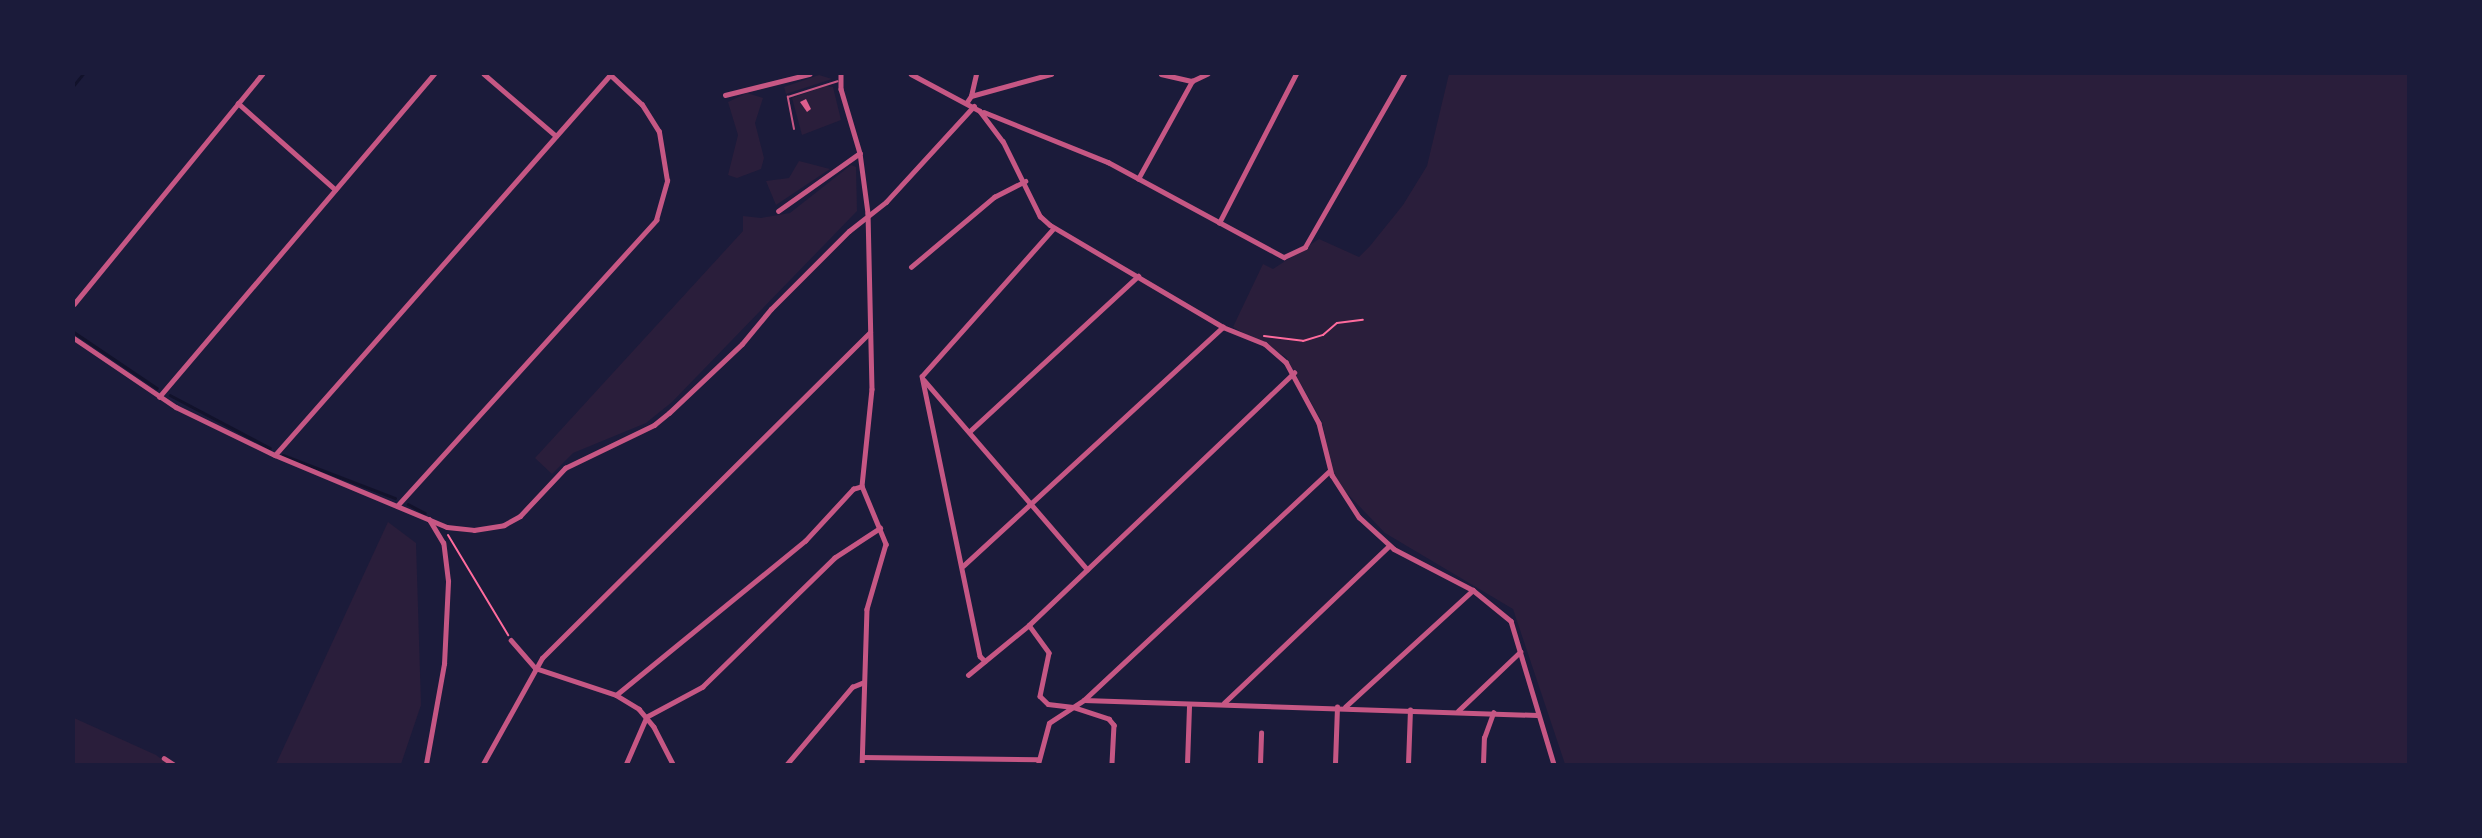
<!DOCTYPE html>
<html>
<head>
<meta charset="utf-8">
<style>
	body { margin:0 }
	#map { position:relative; width:2482px; height:838px; overflow:hidden; background:#1b1b3a; font-family:Lato,sans-serif }
	div>[style] { position:absolute }
	.green>* { inset:0; background:#2a1e3b }
	.stream>* { height:2.5px; margin:-1.25px; padding:0 1.25px; transform-origin:1.25px; border-radius:1.25px; background:#12122b }
	.building>* { inset:0; background:#dd5f8e }
	.path>* { height:2px; margin:-1px; padding:0 1px; transform-origin:1px; border-radius:1px; background:#ff6b9d }
	.service>* { height:2px; margin:-1px; padding:0 1px; transform-origin:1px; border-radius:1px; background:#c65784 }
	.minor>* { height:4.5px; margin:-2.25px; padding:0 2.25px; transform-origin:2.25px; border-radius:2.25px; background:#c65784 }
	span { translate:-50% -50%; white-space:nowrap; text-align:center; line-height:1.15; -webkit-text-stroke:6px #1b1b3a; paint-order:stroke }
	.frame { position:absolute; inset:0; border:75px solid #1b1b3a; pointer-events:none }
</style>
</head>
<body>
<div id="map">
	<div class="green">
		<div style="clip-path:polygon(1449px 74px,2408px 74px,2408px 764px,1565px 764px,1513px 609px,1385px 533px,1340px 486px,1332px 469px,1322px 422px,1286px 357px,1233px 327px,1263px 264px,1273px 269px,1319px 239px,1359px 257px,1370px 246px,1403px 205px,1427px 166px)"></div>
		<div style="clip-path:polygon(819px 75px,832px 79px,786px 94px,784px 87px)"></div>
		<div style="clip-path:polygon(825px 86px,833px 87px,841px 120px,802px 135px,792px 98px)"></div>
		<div style="clip-path:polygon(747px 93px,763px 98px,755px 123px,764px 158px,761px 169px,737px 178px,728px 175px,738px 135px,728px 102px)"></div>
		<div style="clip-path:polygon(799px 161px,830px 169px,776px 205px,766px 181px,789px 178px)"></div>
		<div style="clip-path:polygon(851px 165px,856px 167px,857px 211px,672px 402px,646px 423px,573px 453px,552px 474px,535px 458px,743px 231px,743px 216px,761px 218px,790px 213px)"></div>
		<div style="clip-path:polygon(388px 522px,416px 543px,421px 705px,401px 764px,276px 764px)"></div>
		<div style="clip-path:polygon(74px 718px,156px 755px,168px 764px,74px 764px)"></div>
	</div>
	<div class="stream">
		<div style="left:74px;top:85px;width:14px;rotate:-51deg"></div>
		<div style="left:74px;top:332px;width:100px;rotate:34deg"></div>
		<div style="left:170px;top:395px;width:113px;rotate:27.9deg"></div>
		<div style="left:283px;top:455px;width:120px;rotate:21deg"></div>
		<div style="left:408px;top:504px;width:19px;rotate:28deg"></div>
	</div>
	<div class="building">
		<div style="clip-path:polygon(806px 99px,811px 109px,807px 112px,800px 102px)"></div>
	</div>
	<div class="path">
		<div style="left:1264px;top:336px;width:39px;rotate:7deg"></div>
		<div style="left:1303px;top:341px;width:21px;rotate:-17deg"></div>
		<div style="left:1323px;top:335px;width:18px;rotate:-41deg"></div>
		<div style="left:1337px;top:323px;width:26px;rotate:-7deg"></div>
		<div style="left:448px;top:535px;width:117px;rotate:59deg"></div>
	</div>
	<div class="service">
		<div style="left:794px;top:129px;width:33px;rotate:-101deg"></div>
		<div style="left:788px;top:97px;width:52px;rotate:-17.7deg"></div>
	</div>
	<div class="minor">
		<div style="left:484px;top:74px;width:95px;rotate:40.7deg"></div>
		<div style="left:841px;top:74px;width:15px;rotate:90deg"></div>
		<div style="left:841px;top:89px;width:67px;rotate:73.5deg"></div>
		<div style="left:860px;top:153px;width:61px;rotate:82.4deg"></div>
		<div style="left:868px;top:213px;width:176px;rotate:88.7deg"></div>
		<div style="left:872px;top:389px;width:98px;rotate:95.9deg"></div>
		<div style="left:862px;top:486px;width:63px;rotate:67.5deg"></div>
		<div style="left:886px;top:544px;width:68px;rotate:106.3deg"></div>
		<div style="left:867px;top:609px;width:155px;rotate:91.8deg"></div>
		<div style="left:911px;top:74px;width:78px;rotate:28.2deg"></div>
		<div style="left:980px;top:111px;width:38px;rotate:53deg"></div>
		<div style="left:1003px;top:141px;width:84px;rotate:63.7deg"></div>
		<div style="left:1040px;top:216px;width:13px;rotate:42deg"></div>
		<div style="left:1050px;top:225px;width:201px;rotate:30.5deg"></div>
		<div style="left:1223px;top:327px;width:45px;rotate:22deg"></div>
		<div style="left:1265px;top:344px;width:28px;rotate:41deg"></div>
		<div style="left:1286px;top:362px;width:69px;rotate:61.6deg"></div>
		<div style="left:1319px;top:423px;width:54px;rotate:76deg"></div>
		<div style="left:1332px;top:475px;width:50px;rotate:57.3deg"></div>
		<div style="left:1359px;top:517px;width:47px;rotate:42.4deg"></div>
		<div style="left:1394px;top:549px;width:89px;rotate:27.4deg"></div>
		<div style="left:1473px;top:590px;width:49px;rotate:39.2deg"></div>
		<div style="left:1511px;top:621px;width:149px;rotate:73.3deg"></div>
		<div style="left:1161px;top:74px;width:32px;rotate:13deg"></div>
		<div style="left:1192px;top:81px;width:17px;rotate:-25deg"></div>
		<div style="left:725px;top:95px;width:87px;rotate:-14deg"></div>
		<div style="left:971px;top:96px;width:23px;rotate:-77deg"></div>
		<div style="left:967px;top:102px;width:7px;rotate:-56deg"></div>
		<div style="left:971px;top:96px;width:83px;rotate:-15.4deg"></div>
		<div style="left:238px;top:103px;width:130px;rotate:41.6deg"></div>
		<div style="left:984px;top:112px;width:134px;rotate:22deg"></div>
		<div style="left:1108px;top:162px;width:200px;rotate:28.4deg"></div>
		<div style="left:1284px;top:257px;width:23px;rotate:-25deg"></div>
		<div style="left:1305px;top:247px;width:199px;rotate:-60.2deg"></div>
		<div style="left:1138px;top:179px;width:112px;rotate:-61.1deg"></div>
		<div style="left:778px;top:211px;width:100px;rotate:-35.3deg"></div>
		<div style="left:1219px;top:223px;width:168px;rotate:-62.7deg"></div>
		<div style="left:911px;top:267px;width:109px;rotate:-40.1deg"></div>
		<div style="left:994px;top:197px;width:35px;rotate:-27deg"></div>
		<div style="left:74px;top:304px;width:297px;rotate:-50.7deg"></div>
		<div style="left:74px;top:338px;width:123px;rotate:34.1deg"></div>
		<div style="left:176px;top:407px;width:110px;rotate:25.9deg"></div>
		<div style="left:275px;top:455px;width:186px;rotate:22.7deg"></div>
		<div style="left:447px;top:527px;width:27px;rotate:6deg"></div>
		<div style="left:474px;top:530px;width:30px;rotate:-9deg"></div>
		<div style="left:504px;top:525px;width:18px;rotate:-29deg"></div>
		<div style="left:520px;top:516px;width:66px;rotate:-46.8deg"></div>
		<div style="left:565px;top:468px;width:99px;rotate:-25.8deg"></div>
		<div style="left:654px;top:425px;width:19px;rotate:-39deg"></div>
		<div style="left:669px;top:413px;width:100px;rotate:-43.4deg"></div>
		<div style="left:742px;top:344px;width:45px;rotate:-50.4deg"></div>
		<div style="left:771px;top:309px;width:110px;rotate:-45deg"></div>
		<div style="left:849px;top:231px;width:47px;rotate:-38.1deg"></div>
		<div style="left:886px;top:202px;width:130px;rotate:-47.5deg"></div>
		<div style="left:922px;top:376px;width:286px;rotate:78.3deg"></div>
		<div style="left:980px;top:656px;width:7px;rotate:45deg"></div>
		<div style="left:922px;top:376px;width:198px;rotate:-48.3deg"></div>
		<div style="left:924px;top:380px;width:250px;rotate:49.2deg"></div>
		<div style="left:159px;top:397px;width:424px;rotate:-49.6deg"></div>
		<div style="left:969px;top:432px;width:230px;rotate:-42.7deg"></div>
		<div style="left:275px;top:455px;width:507px;rotate:-48.6deg"></div>
		<div style="left:397px;top:506px;width:386px;rotate:-47.8deg"></div>
		<div style="left:656px;top:220px;width:41px;rotate:-74.2deg"></div>
		<div style="left:667px;top:181px;width:50px;rotate:-99.3deg"></div>
		<div style="left:659px;top:132px;width:32px;rotate:-122deg"></div>
		<div style="left:642px;top:105px;width:44px;rotate:-136.8deg"></div>
		<div style="left:963px;top:566px;width:353px;rotate:-42.6deg"></div>
		<div style="left:1029px;top:625px;width:34px;rotate:54deg"></div>
		<div style="left:1049px;top:653px;width:44px;rotate:101.8deg"></div>
		<div style="left:1040px;top:696px;width:11px;rotate:45deg"></div>
		<div style="left:1048px;top:704px;width:25px;rotate:7deg"></div>
		<div style="left:1073px;top:707px;width:38px;rotate:18deg"></div>
		<div style="left:1109px;top:719px;width:8px;rotate:50deg"></div>
		<div style="left:1114px;top:725px;width:39px;rotate:93deg"></div>
		<div style="left:511px;top:640px;width:37px;rotate:49deg"></div>
		<div style="left:535px;top:668px;width:85px;rotate:18.4deg"></div>
		<div style="left:616px;top:695px;width:27px;rotate:31deg"></div>
		<div style="left:639px;top:709px;width:23px;rotate:50deg"></div>
		<div style="left:654px;top:727px;width:42px;rotate:62.8deg"></div>
		<div style="left:968px;top:675px;width:79px;rotate:-39.3deg"></div>
		<div style="left:1029px;top:625px;width:366px;rotate:-43.6deg"></div>
		<div style="left:616px;top:695px;width:244px;rotate:-39.2deg"></div>
		<div style="left:805px;top:541px;width:71px;rotate:-47.3deg"></div>
		<div style="left:853px;top:489px;width:9px;rotate:-18deg"></div>
		<div style="left:1084px;top:700px;width:453px;rotate:1.9deg"></div>
		<div style="left:1224px;top:703px;width:228px;rotate:-43.6deg"></div>
		<div style="left:1345px;top:707px;width:173px;rotate:-42.4deg"></div>
		<div style="left:1458px;top:711px;width:86px;rotate:-43.6deg"></div>
		<div style="left:646px;top:717px;width:64px;rotate:-28.2deg"></div>
		<div style="left:702px;top:687px;width:185px;rotate:-44.3deg"></div>
		<div style="left:834px;top:558px;width:55px;rotate:-33.1deg"></div>
		<div style="left:862px;top:757px;width:176px;rotate:0.7deg"></div>
		<div style="left:164px;top:758px;width:11px;rotate:34deg"></div>
		<div style="left:426px;top:764px;width:102px;rotate:-79.8deg"></div>
		<div style="left:444px;top:664px;width:83px;rotate:-87.2deg"></div>
		<div style="left:448px;top:581px;width:38px;rotate:-97deg"></div>
		<div style="left:443px;top:543px;width:27px;rotate:-121deg"></div>
		<div style="left:483px;top:764px;width:121px;rotate:-60.9deg"></div>
		<div style="left:542px;top:658px;width:462px;rotate:-44.8deg"></div>
		<div style="left:626px;top:764px;width:50px;rotate:-66.5deg"></div>
		<div style="left:787px;top:764px;width:101px;rotate:-49.8deg"></div>
		<div style="left:852px;top:687px;width:11px;rotate:-22deg"></div>
		<div style="left:1038px;top:764px;width:42px;rotate:-75deg"></div>
		<div style="left:1049px;top:723px;width:42px;rotate:-33.3deg"></div>
		<div style="left:1084px;top:700px;width:336px;rotate:-43deg"></div>
		<div style="left:1187px;top:764px;width:58px;rotate:-88deg"></div>
		<div style="left:1260px;top:764px;width:31px;rotate:-88deg"></div>
		<div style="left:1335px;top:764px;width:57px;rotate:-88deg"></div>
		<div style="left:1408px;top:764px;width:54px;rotate:-87.9deg"></div>
		<div style="left:1483px;top:764px;width:26px;rotate:-88deg"></div>
		<div style="left:1484px;top:738px;width:27px;rotate:-70deg"></div>
	</div>
	<div class="frame"></div>
</div>
</body>
</html>
